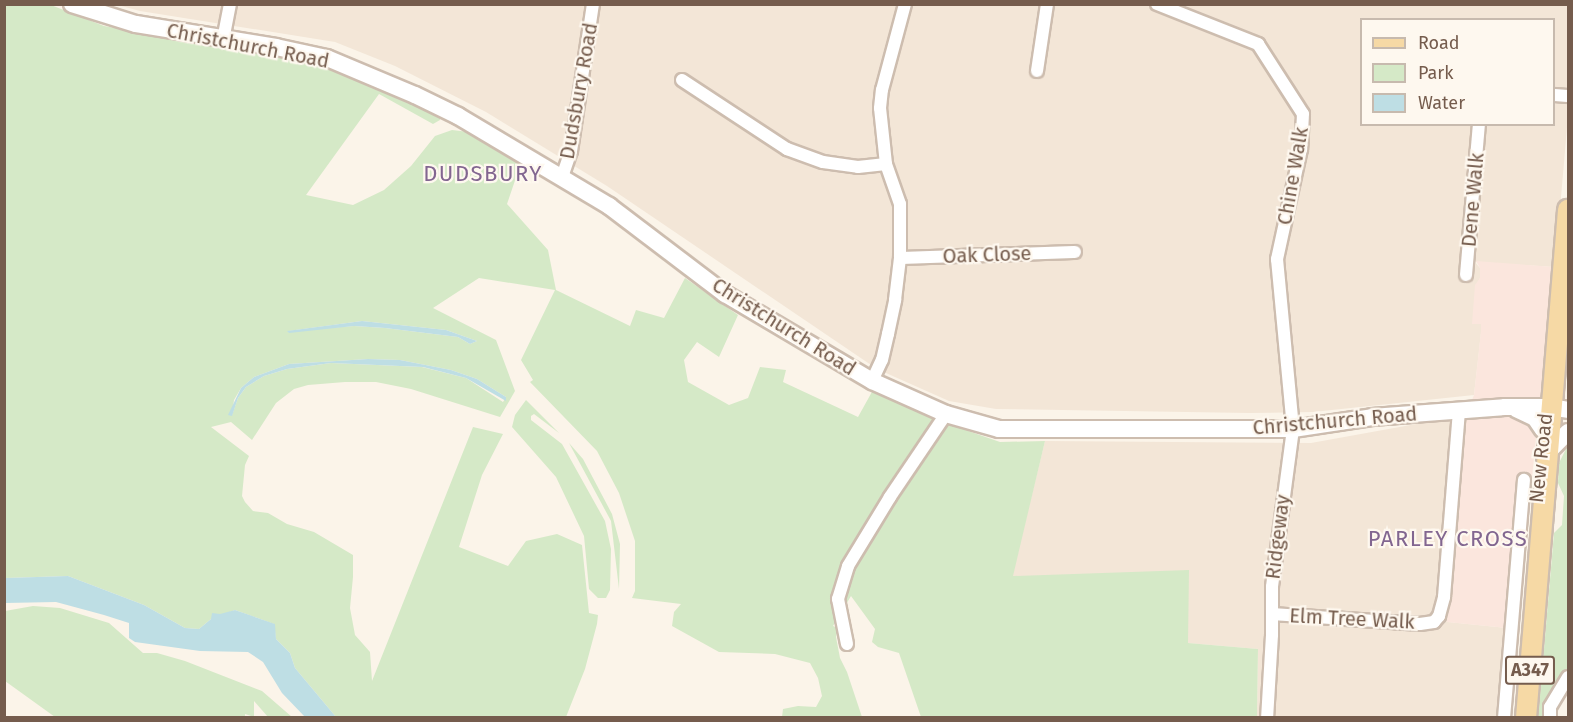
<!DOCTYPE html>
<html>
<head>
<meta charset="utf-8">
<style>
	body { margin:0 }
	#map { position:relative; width:1573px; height:722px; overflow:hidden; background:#fbf4e9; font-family:"Fira Sans",sans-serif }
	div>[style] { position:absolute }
	.residential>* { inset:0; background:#f3e6d7 }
	.commercial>* { inset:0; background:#fbe6dd }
	.green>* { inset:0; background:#d5e9c7 }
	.water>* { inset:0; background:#bedee4 }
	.roads { filter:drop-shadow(2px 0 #cdbdaf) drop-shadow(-2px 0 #cdbdaf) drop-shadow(0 2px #cdbdaf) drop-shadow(0 -2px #cdbdaf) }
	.minor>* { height:12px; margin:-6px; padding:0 6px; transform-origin:6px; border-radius:6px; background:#fff }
	.secondary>* { height:16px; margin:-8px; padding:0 8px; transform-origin:8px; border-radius:8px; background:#fff }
	.primary>* { height:20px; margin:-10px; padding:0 10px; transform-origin:10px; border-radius:10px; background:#f6d9a5 }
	span { translate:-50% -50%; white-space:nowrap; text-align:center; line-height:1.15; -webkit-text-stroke:4.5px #fef8ef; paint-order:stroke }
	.shield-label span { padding:2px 4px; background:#fef8ef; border:2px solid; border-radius:4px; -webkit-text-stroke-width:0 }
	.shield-label { font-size:18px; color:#755c4d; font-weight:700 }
	.street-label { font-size:20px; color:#755c4d }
	.quarter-label { font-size:22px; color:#826690; letter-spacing:1.5px }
	.frame { position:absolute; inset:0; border:6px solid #755c4d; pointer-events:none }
	.legend { position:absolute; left:1360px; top:18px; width:195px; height:108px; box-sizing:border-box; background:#fef8ef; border:2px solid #c7baae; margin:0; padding:8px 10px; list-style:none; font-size:18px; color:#755c4d }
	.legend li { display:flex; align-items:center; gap:12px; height:30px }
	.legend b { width:30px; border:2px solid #c7baae }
</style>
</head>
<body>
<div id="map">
	<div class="residential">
		<div style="clip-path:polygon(evenodd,118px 5px,1568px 5px,1568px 116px,1555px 267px,1475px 262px,1480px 268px,1480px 278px,1473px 324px,1482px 324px,1474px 395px,1313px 412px,1249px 413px,996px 409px,949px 401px,877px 369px,607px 186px,486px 112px,395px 66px,335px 42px,140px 11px,118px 5px,1362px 20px,1554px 20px,1554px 124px,1362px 124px,1362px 20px)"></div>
		<div style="clip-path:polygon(1466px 415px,1448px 622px,1517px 629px,1511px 717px,1257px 717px,1258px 649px,1188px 643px,1012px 576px,1045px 441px,1311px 443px)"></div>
	</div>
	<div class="commercial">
		<div style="clip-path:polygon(1476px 261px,1555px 267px,1546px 384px,1537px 427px,1517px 629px,1447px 622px,1466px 415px,1474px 395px,1481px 331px,1481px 324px,1472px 324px,1475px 285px,1480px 278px,1480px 268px)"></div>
	</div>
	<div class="green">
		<div style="clip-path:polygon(evenodd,4px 5px,51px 5px,104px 26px,316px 63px,440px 113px,440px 120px,433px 124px,379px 94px,306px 195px,353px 205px,384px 190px,411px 166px,435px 136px,452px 130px,477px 133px,522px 160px,507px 204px,548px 250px,556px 290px,630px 326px,636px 310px,664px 318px,685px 278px,738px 315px,719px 357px,697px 342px,684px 360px,688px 382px,729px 405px,748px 398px,760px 367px,786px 370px,783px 382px,858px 417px,873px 390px,948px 424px,1000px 442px,1045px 441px,1013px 576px,1189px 570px,1188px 643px,1258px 649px,1257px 717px,921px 717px,899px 653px,878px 647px,872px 642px,875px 629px,851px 596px,833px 626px,838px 628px,836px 637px,840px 658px,847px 672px,862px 717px,782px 717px,783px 709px,798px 706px,816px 707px,822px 696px,818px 678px,810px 663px,775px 654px,719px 652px,672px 626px,674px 612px,681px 604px,632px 598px,635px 591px,635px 541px,619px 493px,597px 451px,530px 382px,533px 380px,521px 360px,555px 290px,479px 278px,433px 308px,496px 340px,515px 391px,500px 417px,411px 389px,376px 382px,345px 382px,308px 385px,294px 389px,276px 403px,252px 440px,231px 422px,211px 427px,249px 456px,245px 465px,242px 496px,245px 502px,253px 511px,268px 513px,287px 524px,314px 532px,353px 555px,353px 577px,350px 608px,355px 635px,370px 652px,372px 681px,473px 427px,503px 434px,482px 475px,459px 547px,508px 566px,526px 541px,557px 534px,582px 545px,589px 613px,598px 615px,597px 624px,585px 669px,566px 717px,336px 717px,295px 668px,290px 653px,276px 639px,274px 624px,235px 610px,211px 619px,199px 629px,185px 628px,144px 605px,68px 576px,5px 578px,4px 5px,362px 321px,446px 330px,477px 341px,470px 344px,458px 337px,385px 328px,354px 326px,288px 331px,362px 321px,4px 5px,368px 359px,400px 360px,451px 370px,477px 379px,506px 397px,503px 402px,466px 378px,422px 367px,331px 363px,287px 369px,264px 376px,246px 387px,238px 398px,232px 415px,234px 400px,241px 388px,254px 377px,289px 364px,368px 359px)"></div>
		<div style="clip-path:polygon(526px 400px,559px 433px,534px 414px,531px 416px,531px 420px,562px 444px,605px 521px,611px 549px,610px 590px,606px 598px,598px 598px,589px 589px,584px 536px,556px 477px,512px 427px,515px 415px)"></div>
		<div style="clip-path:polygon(569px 443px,583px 459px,612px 514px,620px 544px,619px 589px,611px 521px)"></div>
		<div style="clip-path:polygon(1568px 445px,1568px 677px,1550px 717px,1538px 718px,1554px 533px,1562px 525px,1564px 496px,1558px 483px,1559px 463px)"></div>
		<div style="clip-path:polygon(33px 606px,60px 608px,109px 623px,143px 653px,157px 653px,185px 661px,262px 691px,292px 717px,268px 717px,254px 701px,254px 717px,245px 714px,245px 718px,55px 717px,5px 681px,5px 611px)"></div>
	</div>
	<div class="water">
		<div style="clip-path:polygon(362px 321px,446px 330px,477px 341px,470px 344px,458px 337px,385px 328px,354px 326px,289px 333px,287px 331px)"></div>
		<div style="clip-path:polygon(368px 359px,400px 360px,451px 370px,477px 379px,506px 397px,506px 401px,466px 378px,423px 367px,331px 363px,287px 369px,264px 376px,246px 387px,238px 398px,232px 416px,228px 415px,241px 388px,254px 377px,289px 364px)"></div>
		<div style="clip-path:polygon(68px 576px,144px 605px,185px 628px,199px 629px,211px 619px,212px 613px,220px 614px,235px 610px,275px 624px,276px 639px,290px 653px,295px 668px,336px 717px,305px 717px,282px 693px,263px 662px,248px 652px,200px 651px,135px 642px,129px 638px,129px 623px,104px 615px,56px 602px,5px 603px,5px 578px)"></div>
	</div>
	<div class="roads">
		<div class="minor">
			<div style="left:1157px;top:4px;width:109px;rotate:21.6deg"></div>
			<div style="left:1258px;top:44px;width:83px;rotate:57.3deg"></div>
			<div style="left:1303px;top:114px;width:35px;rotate:93deg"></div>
			<div style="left:1301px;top:149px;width:113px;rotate:102.3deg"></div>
			<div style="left:1277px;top:259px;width:171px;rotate:84.6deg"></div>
			<div style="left:1293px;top:429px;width:159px;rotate:97.6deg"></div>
			<div style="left:1272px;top:587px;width:48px;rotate:90deg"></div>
			<div style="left:1272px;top:635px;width:83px;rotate:93.4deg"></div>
			<div style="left:223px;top:40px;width:37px;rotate:-79deg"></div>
			<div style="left:1037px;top:71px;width:68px;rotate:-81.5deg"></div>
			<div style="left:682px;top:80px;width:126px;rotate:33.3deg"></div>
			<div style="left:787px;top:149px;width:38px;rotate:20deg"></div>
			<div style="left:823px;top:162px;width:35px;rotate:8deg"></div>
			<div style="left:858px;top:167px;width:28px;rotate:-6deg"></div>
			<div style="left:1554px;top:95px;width:14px;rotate:4deg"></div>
			<div style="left:562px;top:177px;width:28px;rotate:-71deg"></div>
			<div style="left:571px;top:151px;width:149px;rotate:-81.5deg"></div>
			<div style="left:900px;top:258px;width:175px;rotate:-2deg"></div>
			<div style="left:1466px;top:275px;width:152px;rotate:-85.1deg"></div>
			<div style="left:872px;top:381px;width:23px;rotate:-65deg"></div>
			<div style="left:882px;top:360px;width:27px;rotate:-77deg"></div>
			<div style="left:888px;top:334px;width:35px;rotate:-78deg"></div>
			<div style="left:895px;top:300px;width:42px;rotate:-83.2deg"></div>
			<div style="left:900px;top:258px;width:54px;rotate:-90deg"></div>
			<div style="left:900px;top:204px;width:42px;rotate:-109.3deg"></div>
			<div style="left:886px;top:164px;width:56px;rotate:-96.1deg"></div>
			<div style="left:880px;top:108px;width:18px;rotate:-84deg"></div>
			<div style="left:882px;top:90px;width:89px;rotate:-75deg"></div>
			<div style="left:1272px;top:614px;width:148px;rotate:3.9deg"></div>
			<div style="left:1420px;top:624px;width:14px;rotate:-8deg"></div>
			<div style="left:1434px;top:622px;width:8px;rotate:-50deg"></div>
			<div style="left:1439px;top:616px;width:20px;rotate:-75deg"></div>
			<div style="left:1444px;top:597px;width:187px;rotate:-85.4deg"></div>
			<div style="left:847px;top:644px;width:46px;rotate:-101.3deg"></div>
			<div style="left:838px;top:599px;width:34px;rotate:-73deg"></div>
			<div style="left:848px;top:566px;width:81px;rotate:-58.7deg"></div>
			<div style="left:890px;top:497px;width:100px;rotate:-56deg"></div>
			<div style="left:1504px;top:718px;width:239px;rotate:-85.2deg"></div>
			<div style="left:1550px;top:718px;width:11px;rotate:-90deg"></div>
			<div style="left:1550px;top:707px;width:35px;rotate:-59deg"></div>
		</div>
		<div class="secondary">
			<div style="left:72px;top:4px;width:67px;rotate:17.4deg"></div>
			<div style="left:136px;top:24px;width:142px;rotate:9.3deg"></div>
			<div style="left:276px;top:47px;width:52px;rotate:12.2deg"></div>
			<div style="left:327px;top:58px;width:95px;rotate:22.8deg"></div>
			<div style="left:415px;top:95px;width:48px;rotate:26deg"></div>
			<div style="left:458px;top:116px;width:176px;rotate:30.8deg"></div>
			<div style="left:609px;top:206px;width:146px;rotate:37.2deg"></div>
			<div style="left:725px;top:294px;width:171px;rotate:30.6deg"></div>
			<div style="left:872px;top:381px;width:81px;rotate:24deg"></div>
			<div style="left:946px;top:414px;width:55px;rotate:15.8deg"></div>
			<div style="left:999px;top:429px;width:294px"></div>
			<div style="left:1293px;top:429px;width:80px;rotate:-8.6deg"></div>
			<div style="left:1372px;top:417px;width:133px;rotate:-4.3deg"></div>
			<div style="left:1505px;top:407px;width:46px"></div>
			<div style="left:1551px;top:407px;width:17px;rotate:10deg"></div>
			<div style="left:1516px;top:409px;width:21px;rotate:25deg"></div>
			<div style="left:1535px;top:418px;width:14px;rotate:56deg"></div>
			<div style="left:1549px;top:451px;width:27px;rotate:-45deg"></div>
		</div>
		<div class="primary">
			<div style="left:1526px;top:718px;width:510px;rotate:-85.27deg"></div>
		</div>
	</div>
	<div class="shield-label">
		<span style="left:1530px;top:670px">A347</span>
	</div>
	<div class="street-label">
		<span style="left:248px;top:46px;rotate:11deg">Christchurch Road</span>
		<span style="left:579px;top:91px;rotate:-80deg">Dudsbury Road</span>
		<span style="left:1293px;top:176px;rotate:-80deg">Chine Walk</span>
		<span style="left:1473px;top:200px;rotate:-85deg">Dene Walk</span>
		<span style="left:987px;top:255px;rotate:-2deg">Oak Close</span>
		<span style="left:784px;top:327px;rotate:32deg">Christchurch Road</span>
		<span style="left:1335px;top:421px;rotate:-5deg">Christchurch Road</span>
		<span style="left:1541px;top:458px;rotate:-84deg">New Road</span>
		<span style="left:1278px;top:537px;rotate:-83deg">Ridgeway</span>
		<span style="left:1352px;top:619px;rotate:3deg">Elm Tree Walk</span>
	</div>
	<div class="quarter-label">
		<span style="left:483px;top:174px">DUDSBURY</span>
		<span style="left:1448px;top:539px">PARLEY CROSS</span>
	</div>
	<div class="frame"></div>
	<ul class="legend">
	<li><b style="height:8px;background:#f6d9a5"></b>Road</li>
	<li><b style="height:16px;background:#d5e9c7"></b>Park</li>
	<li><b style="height:16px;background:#bedee4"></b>Water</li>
	</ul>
</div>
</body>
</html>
